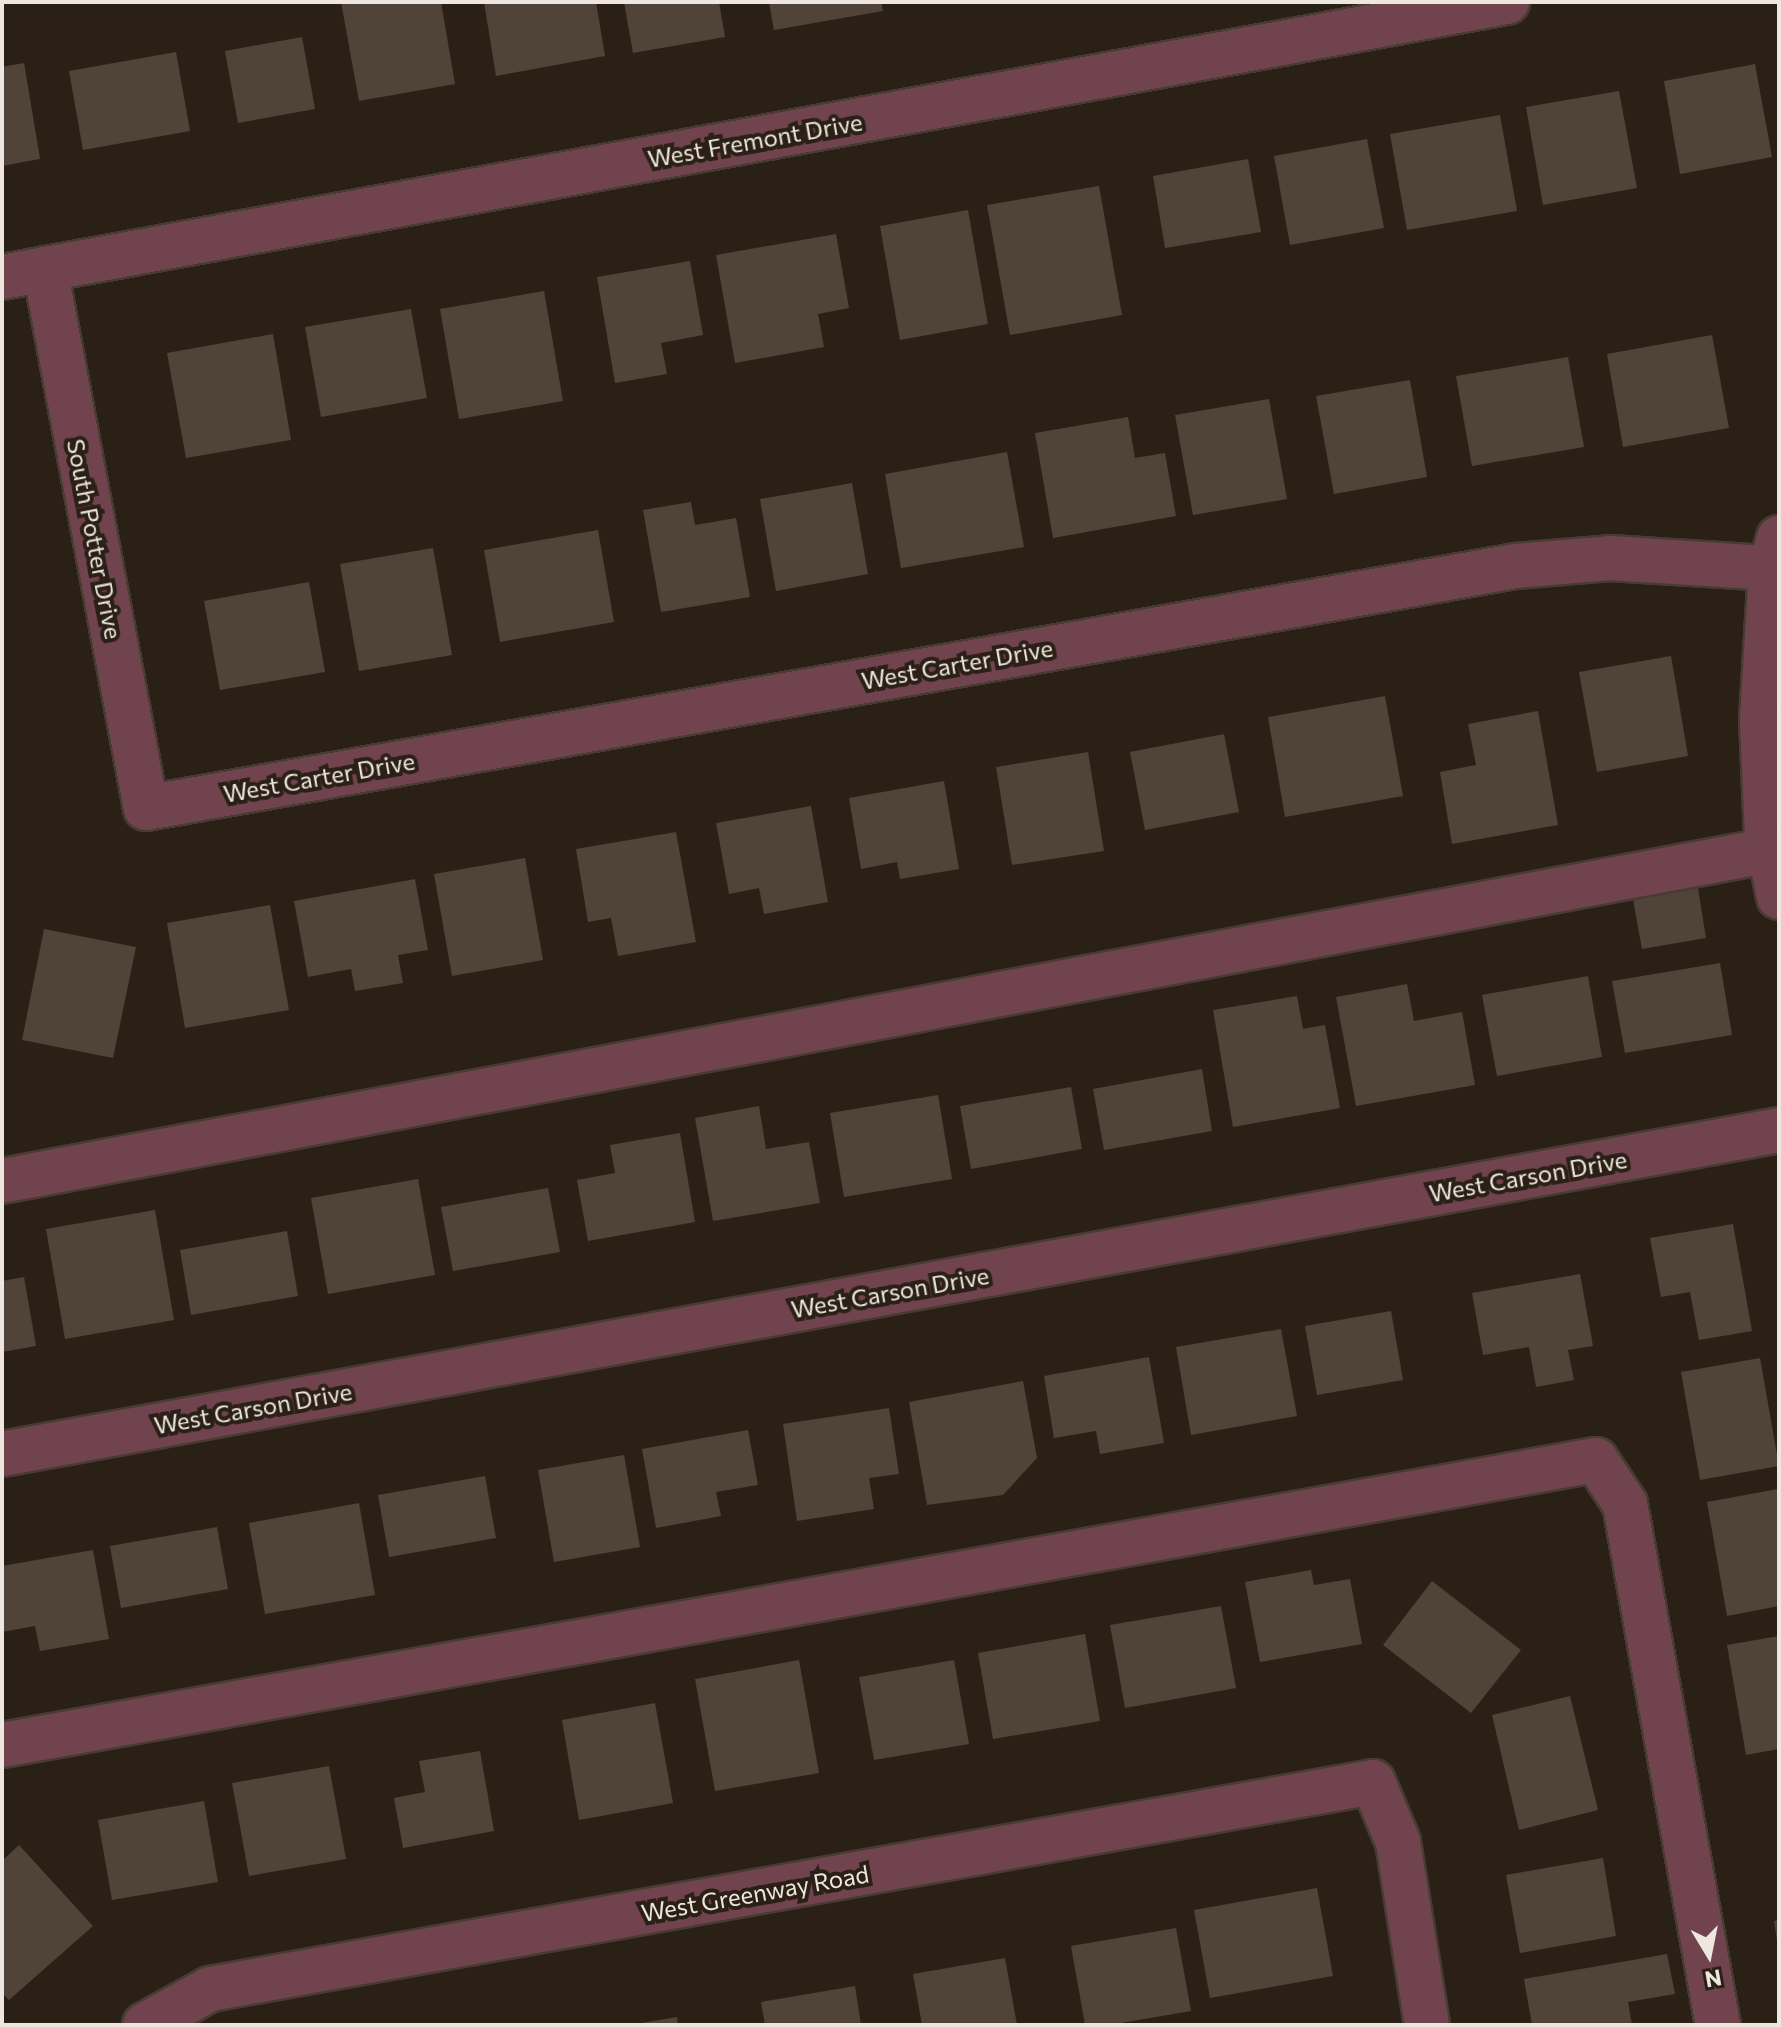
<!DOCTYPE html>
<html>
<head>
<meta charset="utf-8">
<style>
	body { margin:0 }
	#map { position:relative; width:1781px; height:2027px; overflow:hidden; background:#2b2015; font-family:Commissioner,sans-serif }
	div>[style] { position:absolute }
	.building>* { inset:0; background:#504438 }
	.roads { filter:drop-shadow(2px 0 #463c31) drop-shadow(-2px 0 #463c31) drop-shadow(0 2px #463c31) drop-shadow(0 -2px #463c31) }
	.minor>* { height:44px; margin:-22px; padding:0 22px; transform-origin:22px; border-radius:22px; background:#71434f }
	span { translate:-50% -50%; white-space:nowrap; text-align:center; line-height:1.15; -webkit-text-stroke:8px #2b2015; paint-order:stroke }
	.street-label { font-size:24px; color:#eee7df }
	.frame { position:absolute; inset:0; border:4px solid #eee7df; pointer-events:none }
	.north { position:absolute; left:1669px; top:1915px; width:80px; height:80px; -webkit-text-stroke:6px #2b2015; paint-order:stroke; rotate:170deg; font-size:22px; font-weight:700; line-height:32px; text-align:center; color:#eee7df }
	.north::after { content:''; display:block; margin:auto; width:28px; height:36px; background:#eee7df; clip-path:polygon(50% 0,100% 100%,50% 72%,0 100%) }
</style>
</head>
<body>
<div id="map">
	<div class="building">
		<div style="clip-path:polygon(341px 2px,441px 2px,455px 84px,359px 101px)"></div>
		<div style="clip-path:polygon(484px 2px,596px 2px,605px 56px,496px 76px)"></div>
		<div style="clip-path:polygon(624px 2px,719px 2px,725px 37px,633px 53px)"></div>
		<div style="clip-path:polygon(769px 2px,881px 2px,883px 11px,774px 30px)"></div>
		<div style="clip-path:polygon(302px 37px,315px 109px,238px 123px,225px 51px)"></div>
		<div style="clip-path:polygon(176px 52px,190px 131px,83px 150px,69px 71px)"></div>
		<div style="clip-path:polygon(24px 63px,40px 159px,2px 166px,2px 67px)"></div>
		<div style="clip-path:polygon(1755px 64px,1772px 157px,1680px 174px,1664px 81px)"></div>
		<div style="clip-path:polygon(1619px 91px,1637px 188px,1543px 205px,1526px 107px)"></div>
		<div style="clip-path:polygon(1500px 115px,1517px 211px,1407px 230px,1390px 134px)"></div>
		<div style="clip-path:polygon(1367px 139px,1384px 228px,1290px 245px,1274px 156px)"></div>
		<div style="clip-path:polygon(1248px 159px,1261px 232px,1165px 248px,1153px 176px)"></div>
		<div style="clip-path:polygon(1099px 186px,1122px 315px,1010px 335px,987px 205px)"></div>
		<div style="clip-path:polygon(968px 210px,988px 324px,900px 340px,880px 226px)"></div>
		<div style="clip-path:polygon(836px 234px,849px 308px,818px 314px,824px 347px,735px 363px,716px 255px)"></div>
		<div style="clip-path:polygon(690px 261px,703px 335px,661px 343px,667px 374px,615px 383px,597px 277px)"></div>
		<div style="clip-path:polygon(544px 291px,563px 401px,459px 419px,440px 309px)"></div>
		<div style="clip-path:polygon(411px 309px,427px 398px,321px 417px,305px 327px)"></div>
		<div style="clip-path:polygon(273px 334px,291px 440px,186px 458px,167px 353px)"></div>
		<div style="clip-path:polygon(1712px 335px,1729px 428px,1623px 447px,1607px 354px)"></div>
		<div style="clip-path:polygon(1568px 357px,1584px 447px,1472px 466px,1456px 376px)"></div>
		<div style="clip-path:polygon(1410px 380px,1427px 477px,1334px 494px,1316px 396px)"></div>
		<div style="clip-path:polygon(1269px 399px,1287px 499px,1193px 515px,1175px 415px)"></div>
		<div style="clip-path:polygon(1128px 417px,1135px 458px,1165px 453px,1176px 516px,1053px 538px,1035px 433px)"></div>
		<div style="clip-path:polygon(1007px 452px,1024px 547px,901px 568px,885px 474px)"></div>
		<div style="clip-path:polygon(852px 483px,868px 574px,776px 591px,760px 499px)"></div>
		<div style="clip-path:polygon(691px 502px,695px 525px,736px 518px,750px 597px,661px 612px,643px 510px)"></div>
		<div style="clip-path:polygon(598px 530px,614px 622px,500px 642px,484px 550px)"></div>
		<div style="clip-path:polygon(433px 548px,452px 655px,359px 671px,340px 564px)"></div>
		<div style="clip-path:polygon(309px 582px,325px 672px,220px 690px,204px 601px)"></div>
		<div style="clip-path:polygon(1671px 656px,1688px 756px,1597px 772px,1579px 672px)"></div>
		<div style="clip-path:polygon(1385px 696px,1403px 796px,1285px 817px,1268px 717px)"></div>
		<div style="clip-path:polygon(1538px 711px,1558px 825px,1452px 844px,1440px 772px,1476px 765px,1468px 724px)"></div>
		<div style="clip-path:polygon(1224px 734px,1239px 812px,1145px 830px,1130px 752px)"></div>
		<div style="clip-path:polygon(1088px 752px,1104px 851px,1012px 865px,996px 767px)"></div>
		<div style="clip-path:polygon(944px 781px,959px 869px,900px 879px,897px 862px,861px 869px,849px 798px)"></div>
		<div style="clip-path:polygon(811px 806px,828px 902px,764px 914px,759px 888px,729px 894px,716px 823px)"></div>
		<div style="clip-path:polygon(676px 832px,696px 942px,618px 956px,611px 918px,588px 922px,576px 849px)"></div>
		<div style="clip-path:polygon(525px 858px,543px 960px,452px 976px,434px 874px)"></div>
		<div style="clip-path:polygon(415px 879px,428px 950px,398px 955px,403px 983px,355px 991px,351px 969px,308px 977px,294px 901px)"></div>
		<div style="clip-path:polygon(1697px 882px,1706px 938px,1642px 949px,1632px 894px)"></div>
		<div style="clip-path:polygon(270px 905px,289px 1010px,185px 1028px,167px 923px)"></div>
		<div style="clip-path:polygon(44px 929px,136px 947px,113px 1058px,22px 1040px)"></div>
		<div style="clip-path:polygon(1720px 963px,1732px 1035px,1625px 1053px,1612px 981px)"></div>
		<div style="clip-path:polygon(1588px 976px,1602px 1057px,1497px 1076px,1482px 995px)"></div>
		<div style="clip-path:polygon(1407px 984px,1414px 1021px,1462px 1012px,1475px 1085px,1356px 1106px,1336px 997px)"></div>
		<div style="clip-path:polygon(1297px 996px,1303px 1029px,1325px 1025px,1340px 1108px,1233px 1127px,1213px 1010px)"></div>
		<div style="clip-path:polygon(1202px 1069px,1212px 1131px,1104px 1150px,1093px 1089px)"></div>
		<div style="clip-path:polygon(1071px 1087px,1082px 1149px,971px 1169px,960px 1106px)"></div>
		<div style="clip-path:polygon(938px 1095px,952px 1179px,844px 1197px,830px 1113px)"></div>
		<div style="clip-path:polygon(759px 1106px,766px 1149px,809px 1142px,820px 1203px,713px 1221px,695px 1118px)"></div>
		<div style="clip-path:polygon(680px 1133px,695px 1222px,588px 1241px,577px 1180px,615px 1173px,610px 1145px)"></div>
		<div style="clip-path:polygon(418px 1179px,435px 1275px,328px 1294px,311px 1198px)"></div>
		<div style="clip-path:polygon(548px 1188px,560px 1252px,453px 1271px,441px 1207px)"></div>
		<div style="clip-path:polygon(155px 1210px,174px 1320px,65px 1339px,46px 1229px)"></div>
		<div style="clip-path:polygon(1733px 1224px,1752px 1331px,1699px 1340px,1690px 1292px,1661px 1297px,1650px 1238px)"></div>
		<div style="clip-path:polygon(287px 1231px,298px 1296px,191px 1315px,180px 1250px)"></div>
		<div style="clip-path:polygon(1580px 1274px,1593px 1346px,1568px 1350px,1574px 1380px,1536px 1387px,1529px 1347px,1483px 1355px,1472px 1293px)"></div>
		<div style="clip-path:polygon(24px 1277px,36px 1346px,2px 1352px,2px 1281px)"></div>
		<div style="clip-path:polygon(1391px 1311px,1403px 1380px,1317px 1395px,1305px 1326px)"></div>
		<div style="clip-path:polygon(1281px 1329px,1297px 1416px,1191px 1435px,1176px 1347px)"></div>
		<div style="clip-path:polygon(1149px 1357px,1164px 1443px,1100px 1454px,1096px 1431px,1054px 1438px,1044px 1376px)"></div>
		<div style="clip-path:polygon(1760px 1358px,1779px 1466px,1700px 1480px,1681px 1372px)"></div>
		<div style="clip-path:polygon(1023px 1381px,1037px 1458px,1003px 1495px,927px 1505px,909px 1402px)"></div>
		<div style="clip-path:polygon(889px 1408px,899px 1474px,869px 1478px,874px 1509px,797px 1521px,783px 1424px)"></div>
		<div style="clip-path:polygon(748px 1430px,758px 1485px,716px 1492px,721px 1516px,656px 1528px,642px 1449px)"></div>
		<div style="clip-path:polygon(624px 1455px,640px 1547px,554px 1562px,538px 1470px)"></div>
		<div style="clip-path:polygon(485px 1476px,496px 1538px,389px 1557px,378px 1495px)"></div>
		<div style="clip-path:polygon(1778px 1489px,1779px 1606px,1727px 1616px,1707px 1502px)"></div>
		<div style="clip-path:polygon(359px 1503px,375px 1595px,265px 1614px,249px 1523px)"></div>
		<div style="clip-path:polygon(217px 1527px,228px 1589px,121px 1608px,110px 1546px)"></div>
		<div style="clip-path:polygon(93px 1550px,109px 1639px,40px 1651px,35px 1626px,2px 1632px,2px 1566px)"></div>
		<div style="clip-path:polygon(1311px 1570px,1314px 1585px,1350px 1579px,1362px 1644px,1260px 1662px,1245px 1582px)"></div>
		<div style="clip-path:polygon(1432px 1581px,1521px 1650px,1471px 1713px,1383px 1645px)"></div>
		<div style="clip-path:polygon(1221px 1606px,1236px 1688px,1125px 1708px,1110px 1625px)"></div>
		<div style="clip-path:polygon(1085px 1634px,1100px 1721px,993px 1739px,978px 1653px)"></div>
		<div style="clip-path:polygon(1779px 1636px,1779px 1749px,1746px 1755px,1727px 1645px)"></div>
		<div style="clip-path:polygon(799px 1660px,819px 1773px,715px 1791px,695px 1679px)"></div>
		<div style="clip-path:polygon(954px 1660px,969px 1744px,874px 1760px,859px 1677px)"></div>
		<div style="clip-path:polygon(1570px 1696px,1598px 1810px,1519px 1830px,1492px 1715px)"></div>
		<div style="clip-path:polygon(655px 1703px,673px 1803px,579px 1820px,562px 1720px)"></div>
		<div style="clip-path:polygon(480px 1751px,494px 1831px,403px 1848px,394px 1798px,425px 1792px,419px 1761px)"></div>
		<div style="clip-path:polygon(329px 1766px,346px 1859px,249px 1876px,232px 1783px)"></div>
		<div style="clip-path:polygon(204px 1801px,218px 1882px,112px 1900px,98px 1820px)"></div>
		<div style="clip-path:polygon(19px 1845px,93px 1926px,9px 2000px,2px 1993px,2px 1861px)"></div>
		<div style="clip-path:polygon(1603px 1858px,1616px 1936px,1520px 1953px,1506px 1875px)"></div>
		<div style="clip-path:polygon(1317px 1888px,1333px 1976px,1210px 1998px,1194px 1910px)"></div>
		<div style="clip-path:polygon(1779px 1920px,1779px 1940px,1777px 1940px,1774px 1921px)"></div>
		<div style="clip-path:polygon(1176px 1928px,1191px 2011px,1109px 2025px,1085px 2025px,1071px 1946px)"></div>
		<div style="clip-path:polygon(1667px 1954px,1675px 1994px,1628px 2002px,1632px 2025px,1532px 2025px,1524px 1979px)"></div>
		<div style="clip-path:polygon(1005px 1958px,1017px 2025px,922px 2025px,913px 1974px)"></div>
		<div style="clip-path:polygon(855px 1986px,861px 2025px,765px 2025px,761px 2002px)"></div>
		<div style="clip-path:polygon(677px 2017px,678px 2025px,641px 2025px,641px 2023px)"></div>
	</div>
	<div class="roads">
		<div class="minor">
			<div style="left:45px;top:269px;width:548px;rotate:79.39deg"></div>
			<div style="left:146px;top:808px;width:1390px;rotate:-10.02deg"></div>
			<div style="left:1515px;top:566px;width:95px;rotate:-4.8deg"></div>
			<div style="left:1610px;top:558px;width:161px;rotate:3.6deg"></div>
			<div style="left:2px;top:277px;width:1530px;rotate:-10.36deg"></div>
			<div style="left:1779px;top:538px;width:31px;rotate:105deg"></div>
			<div style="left:1771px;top:568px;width:153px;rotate:93.4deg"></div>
			<div style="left:1762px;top:721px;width:115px;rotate:87.5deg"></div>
			<div style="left:1767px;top:836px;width:62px;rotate:78.9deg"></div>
			<div style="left:2px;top:1181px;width:1799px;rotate:-10.6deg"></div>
			<div style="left:2px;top:1454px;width:1806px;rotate:-10.33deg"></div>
			<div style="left:2px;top:1745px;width:1619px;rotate:-10.14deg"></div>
			<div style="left:1596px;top:1460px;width:53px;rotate:56.6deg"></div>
			<div style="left:1625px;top:1504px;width:529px;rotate:79.88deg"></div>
			<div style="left:145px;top:2025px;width:74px;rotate:-29deg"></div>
			<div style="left:210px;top:1989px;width:1181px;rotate:-10.09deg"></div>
			<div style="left:1373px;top:1782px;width:65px;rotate:67.4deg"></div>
			<div style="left:1398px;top:1842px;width:185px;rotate:81deg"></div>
		</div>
	</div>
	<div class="street-label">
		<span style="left:755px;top:140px;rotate:-10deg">West Fremont Drive</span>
		<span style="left:95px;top:539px;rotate:79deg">South Potter Drive</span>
		<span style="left:957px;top:664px;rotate:-10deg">West Carter Drive</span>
		<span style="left:319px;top:777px;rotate:-10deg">West Carter Drive</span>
		<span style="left:1528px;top:1176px;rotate:-10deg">West Carson Drive</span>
		<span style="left:890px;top:1292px;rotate:-10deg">West Carson Drive</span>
		<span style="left:253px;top:1408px;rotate:-10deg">West Carson Drive</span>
		<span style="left:755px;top:1893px;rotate:-10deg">West Greenway Road</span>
	</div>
	<div class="frame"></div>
	<div class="north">N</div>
</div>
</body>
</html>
